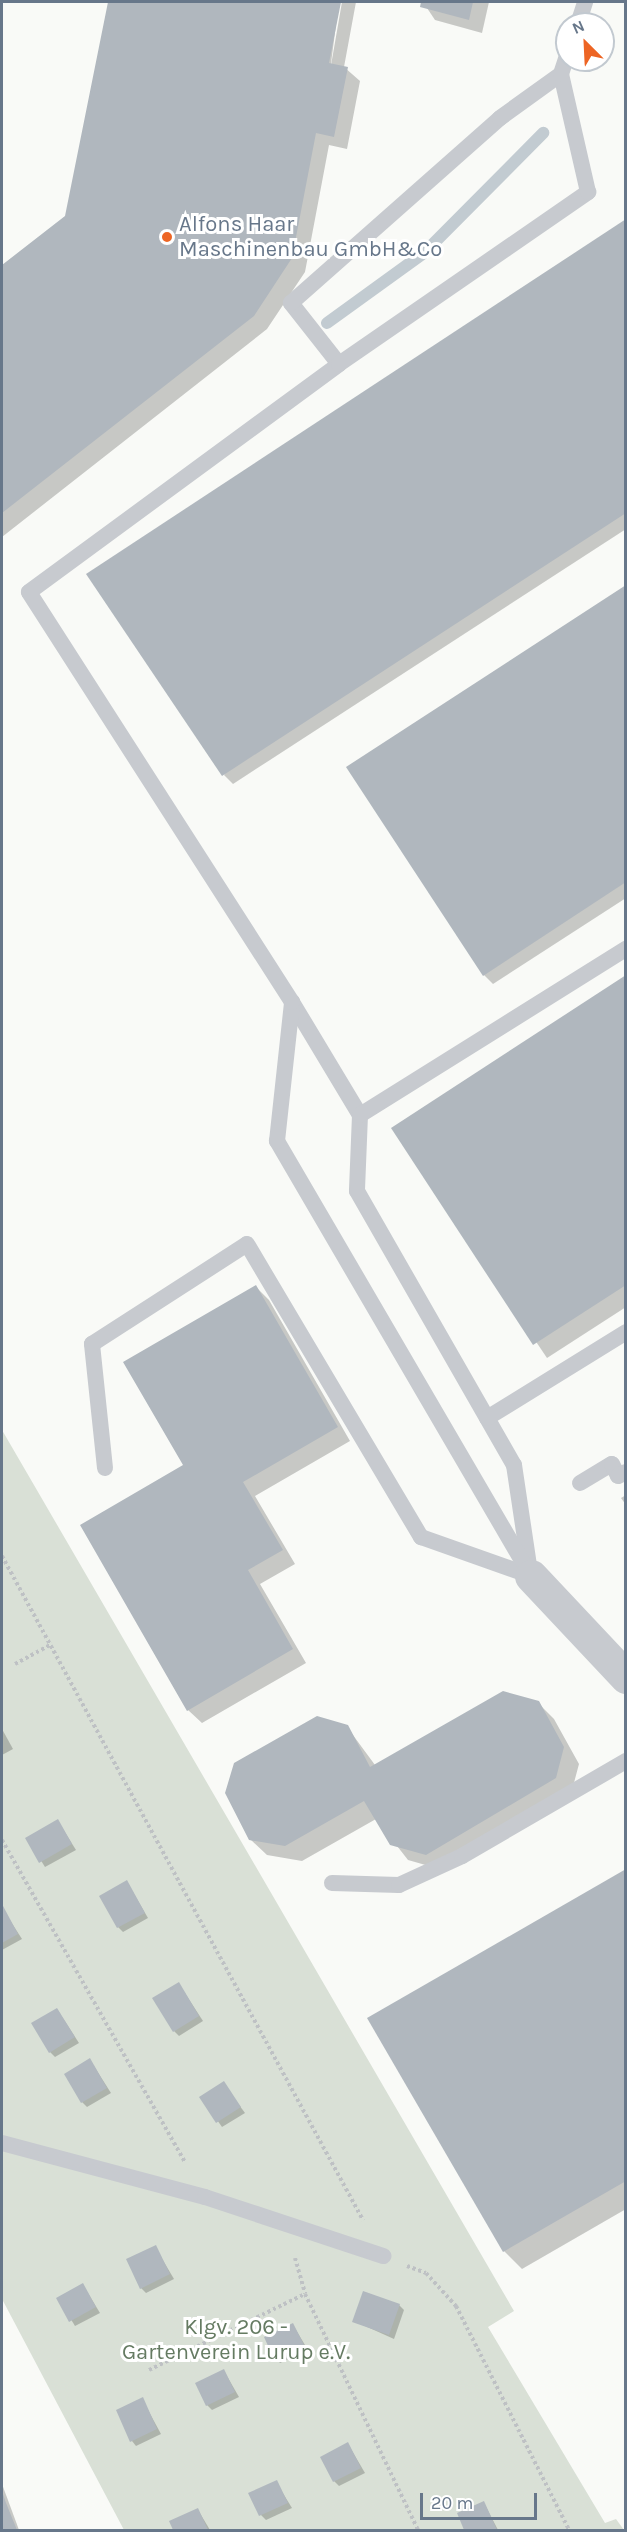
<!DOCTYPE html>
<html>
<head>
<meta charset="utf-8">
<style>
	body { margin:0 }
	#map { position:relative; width:627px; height:2532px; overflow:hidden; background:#f9faf7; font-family:Karla,sans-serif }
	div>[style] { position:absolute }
	.green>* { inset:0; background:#d9e0d6 }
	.shadow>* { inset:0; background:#0003 }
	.stream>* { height:12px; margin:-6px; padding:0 6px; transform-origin:6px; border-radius:6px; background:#c2cbd1 }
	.building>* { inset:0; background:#b0b7be }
	.path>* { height:4px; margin-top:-2px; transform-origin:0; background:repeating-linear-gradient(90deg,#bec1c4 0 3px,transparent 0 6px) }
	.lane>* { height:16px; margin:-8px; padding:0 8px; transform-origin:8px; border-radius:8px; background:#c7cacf }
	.street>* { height:33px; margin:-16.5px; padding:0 16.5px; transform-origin:16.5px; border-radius:16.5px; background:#c7cacf }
	.dots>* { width:16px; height:16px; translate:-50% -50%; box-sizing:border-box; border:3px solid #fff; border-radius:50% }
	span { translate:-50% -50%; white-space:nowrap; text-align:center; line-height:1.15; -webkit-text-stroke:6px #fff; paint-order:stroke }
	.poi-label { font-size:22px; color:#67778a }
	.left { translate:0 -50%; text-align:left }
	.park-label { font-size:22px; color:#657b62 }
	.frame { position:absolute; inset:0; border:3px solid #67778a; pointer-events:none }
	.north { position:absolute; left:555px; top:12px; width:60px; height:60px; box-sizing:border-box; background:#fff; border:2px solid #c2c9d0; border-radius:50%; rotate:336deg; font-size:16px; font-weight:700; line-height:24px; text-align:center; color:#67778a }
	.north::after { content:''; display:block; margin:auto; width:21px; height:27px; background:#ed6524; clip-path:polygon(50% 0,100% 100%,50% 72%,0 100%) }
	.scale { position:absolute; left:420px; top:2493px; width:117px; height:27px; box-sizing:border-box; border:3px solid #67778a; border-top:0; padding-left:8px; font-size:18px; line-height:21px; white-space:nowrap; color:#67778a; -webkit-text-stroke:4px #fff; paint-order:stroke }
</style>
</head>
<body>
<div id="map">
	<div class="green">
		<div style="clip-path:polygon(2px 1430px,514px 2311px,488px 2327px,605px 2523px,616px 2519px,624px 2530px,124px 2530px,2px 2299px)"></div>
	</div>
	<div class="shadow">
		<div style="clip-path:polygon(109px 2px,339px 2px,330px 71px,342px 2px,356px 2px,344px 67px,360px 81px,347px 149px,329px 145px,305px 272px,267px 329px,2px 537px,2px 267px,66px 217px)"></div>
		<div style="clip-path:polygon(423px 2px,489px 2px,482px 33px,435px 20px)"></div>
		<div style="clip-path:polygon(626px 221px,626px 529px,233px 784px,224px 775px)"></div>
		<div style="clip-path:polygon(626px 586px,626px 898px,493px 984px,484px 975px)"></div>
		<div style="clip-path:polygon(626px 977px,626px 1307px,547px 1358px,393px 1129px)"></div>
		<div style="clip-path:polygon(256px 1287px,269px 1300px,350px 1441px,255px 1496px,295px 1564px,260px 1584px,306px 1663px,202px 1723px,188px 1710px,185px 1465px)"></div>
		<div style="clip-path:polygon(626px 1495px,626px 1505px,621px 1498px)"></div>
		<div style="clip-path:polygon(538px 1703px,554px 1719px,579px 1764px,571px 1794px,443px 1870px,408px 1860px,376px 1819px,302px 1861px,267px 1855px,250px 1839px,347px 1727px,375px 1765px)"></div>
		<div style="clip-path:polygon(2px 1729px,13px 1749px,2px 1755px)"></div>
		<div style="clip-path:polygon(58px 1821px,76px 1850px,45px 1867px,27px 1838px)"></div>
		<div style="clip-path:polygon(626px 1871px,626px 2209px,522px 2269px,504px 2251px)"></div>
		<div style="clip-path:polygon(127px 1882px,148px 1918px,123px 1932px,118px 1927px)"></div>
		<div style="clip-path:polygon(2px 1908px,22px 1939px,2px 1950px)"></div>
		<div style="clip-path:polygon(179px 1984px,203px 2021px,179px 2036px,174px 2031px)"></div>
		<div style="clip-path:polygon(57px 2009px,79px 2043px,55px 2057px,50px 2052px)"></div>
		<div style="clip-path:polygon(90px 2060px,111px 2093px,87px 2107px,82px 2102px)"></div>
		<div style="clip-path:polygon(223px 2083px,245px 2113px,222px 2127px,201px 2097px)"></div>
		<div style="clip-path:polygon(155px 2247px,174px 2279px,146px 2293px,141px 2288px)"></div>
		<div style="clip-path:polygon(83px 2285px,100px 2313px,75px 2326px,58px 2298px)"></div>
		<div style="clip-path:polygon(399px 2305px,404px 2310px,394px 2339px,354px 2321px)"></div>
		<div style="clip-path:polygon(293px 2325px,308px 2350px,280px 2363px,276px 2358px)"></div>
		<div style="clip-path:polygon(224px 2371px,239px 2397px,212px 2410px,207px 2405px)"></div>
		<div style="clip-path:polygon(142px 2399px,161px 2434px,136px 2446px,132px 2441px)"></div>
		<div style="clip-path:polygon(348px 2444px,365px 2473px,339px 2486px,334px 2481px)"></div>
		<div style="clip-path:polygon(276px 2482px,292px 2508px,266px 2520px,261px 2515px)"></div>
		<div style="clip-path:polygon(2px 2484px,19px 2530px,2px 2530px)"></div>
		<div style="clip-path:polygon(484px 2503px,498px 2530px,466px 2530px,459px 2513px)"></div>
		<div style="clip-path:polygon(198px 2510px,210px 2530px,175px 2530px,171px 2522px)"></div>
	</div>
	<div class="stream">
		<div style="left:327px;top:323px;width:121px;rotate:-35.9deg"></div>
		<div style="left:425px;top:252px;width:168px;rotate:-45.2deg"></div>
	</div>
	<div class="building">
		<div style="clip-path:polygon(108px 2px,341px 2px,329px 63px,348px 67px,334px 137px,316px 133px,292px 258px,254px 316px,2px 513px,2px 265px,65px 216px)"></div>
		<div style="clip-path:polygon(421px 2px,473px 2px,469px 20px,420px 7px)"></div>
		<div style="clip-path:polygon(626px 219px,626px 513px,222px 776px,86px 574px)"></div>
		<div style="clip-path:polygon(626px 585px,626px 882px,483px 976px,346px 767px)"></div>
		<div style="clip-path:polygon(626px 975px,626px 1285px,533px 1345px,391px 1128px)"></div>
		<div style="clip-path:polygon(256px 1285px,338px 1427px,243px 1482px,283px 1550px,248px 1570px,293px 1649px,187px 1711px,80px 1525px,183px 1465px,123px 1362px)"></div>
		<div style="clip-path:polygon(503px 1691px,539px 1701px,564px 1747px,556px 1778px,426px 1855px,390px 1845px,364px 1801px,285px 1846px,249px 1840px,225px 1793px,234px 1763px,317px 1716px,348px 1725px,370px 1767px)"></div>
		<div style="clip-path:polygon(58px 1819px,72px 1844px,39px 1863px,25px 1838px)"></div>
		<div style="clip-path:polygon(626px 1869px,626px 2181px,503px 2252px,367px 2018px)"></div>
		<div style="clip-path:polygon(127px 1880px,145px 1913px,117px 1928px,99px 1896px)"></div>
		<div style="clip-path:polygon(2px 1904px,18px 1934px,2px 1943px)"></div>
		<div style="clip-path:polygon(179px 1982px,199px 2016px,173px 2032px,152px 1998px)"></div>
		<div style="clip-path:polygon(57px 2008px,75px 2037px,49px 2053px,31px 2023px)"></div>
		<div style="clip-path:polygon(90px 2058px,107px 2088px,81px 2103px,64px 2074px)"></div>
		<div style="clip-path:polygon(224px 2081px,241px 2107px,216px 2123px,199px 2097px)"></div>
		<div style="clip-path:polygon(156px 2245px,170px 2274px,140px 2289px,126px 2259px)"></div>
		<div style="clip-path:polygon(83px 2283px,96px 2307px,69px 2322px,56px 2298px)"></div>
		<div style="clip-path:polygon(363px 2291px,400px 2304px,389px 2335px,352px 2322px)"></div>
		<div style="clip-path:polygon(293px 2323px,304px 2345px,274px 2359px,264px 2337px)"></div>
		<div style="clip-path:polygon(224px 2369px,235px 2392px,206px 2406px,195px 2383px)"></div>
		<div style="clip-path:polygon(143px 2397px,157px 2429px,130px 2442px,116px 2410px)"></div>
		<div style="clip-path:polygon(348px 2442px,361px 2468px,333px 2482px,320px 2457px)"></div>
		<div style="clip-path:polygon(277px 2480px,288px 2503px,259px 2516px,248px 2493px)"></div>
		<div style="clip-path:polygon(2px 2491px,6px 2503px,17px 2530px,2px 2530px)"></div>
		<div style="clip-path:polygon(484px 2501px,497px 2530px,464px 2530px,457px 2513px)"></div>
		<div style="clip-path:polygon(198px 2508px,208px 2530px,173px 2530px,169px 2521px)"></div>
	</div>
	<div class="path">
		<div style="left:2px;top:1556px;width:756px;rotate:61.47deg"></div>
		<div style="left:15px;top:1664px;width:42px;rotate:-28.4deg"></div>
		<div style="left:2px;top:1840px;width:370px;rotate:60.4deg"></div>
		<div style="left:295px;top:2258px;width:37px;rotate:74deg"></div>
		<div style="left:305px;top:2294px;width:262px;rotate:64.4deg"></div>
		<div style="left:407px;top:2266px;width:20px;rotate:20deg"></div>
		<div style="left:426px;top:2273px;width:45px;rotate:47.7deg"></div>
		<div style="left:456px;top:2306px;width:251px;rotate:63.2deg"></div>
		<div style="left:149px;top:2370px;width:174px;rotate:-26deg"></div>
	</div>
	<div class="lane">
		<div style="left:578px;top:24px;width:23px;rotate:-72deg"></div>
		<div style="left:339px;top:364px;width:78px;rotate:-128.2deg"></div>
		<div style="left:291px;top:303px;width:279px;rotate:-41.5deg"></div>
		<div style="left:500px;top:118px;width:75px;rotate:-35.8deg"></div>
		<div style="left:292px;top:1002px;width:132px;rotate:59deg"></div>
		<div style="left:360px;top:1115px;width:76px;rotate:92.3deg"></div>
		<div style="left:357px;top:1191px;width:316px;rotate:60.2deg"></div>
		<div style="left:514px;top:1465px;width:108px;rotate:81.5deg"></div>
		<div style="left:360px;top:1115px;width:314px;rotate:-32deg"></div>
		<div style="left:487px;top:1418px;width:163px;rotate:-31.7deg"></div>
		<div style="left:105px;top:1468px;width:125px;rotate:-96deg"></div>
		<div style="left:92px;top:1344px;width:184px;rotate:-32.8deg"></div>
		<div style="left:247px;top:1244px;width:341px;rotate:59.3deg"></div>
		<div style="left:421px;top:1537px;width:117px;rotate:19.5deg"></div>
		<div style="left:580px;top:1483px;width:37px;rotate:-31deg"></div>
		<div style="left:612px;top:1464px;width:13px;rotate:63deg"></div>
		<div style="left:618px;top:1476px;width:9px;rotate:-27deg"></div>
		<div style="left:531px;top:1576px;width:504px;rotate:-120.28deg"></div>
		<div style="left:277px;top:1141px;width:140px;rotate:-83.8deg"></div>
		<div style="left:292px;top:1002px;width:487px;rotate:-122.7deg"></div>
		<div style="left:29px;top:592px;width:385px;rotate:-36.3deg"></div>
		<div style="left:339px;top:364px;width:303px;rotate:-34.6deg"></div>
		<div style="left:588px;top:192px;width:121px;rotate:-102.9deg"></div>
		<div style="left:561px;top:74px;width:19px;rotate:-72deg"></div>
		<div style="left:332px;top:1883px;width:67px;rotate:1.7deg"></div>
		<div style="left:399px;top:1885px;width:69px;rotate:-24.7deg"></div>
		<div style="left:462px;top:1856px;width:190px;rotate:-30.1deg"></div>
		<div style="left:2px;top:2143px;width:210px;rotate:14.9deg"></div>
		<div style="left:205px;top:2197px;width:188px;rotate:18.3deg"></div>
	</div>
	<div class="street">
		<div style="left:531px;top:1576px;width:139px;rotate:46.8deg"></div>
	</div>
	<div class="dots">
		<div style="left:167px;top:237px;background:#ed6524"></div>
	</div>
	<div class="poi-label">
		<span class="left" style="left:179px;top:237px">Alfons Haar<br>Maschinenbau GmbH&amp;Co</span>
	</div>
	<div class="park-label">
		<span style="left:236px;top:2340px">Klgv. 206 -<br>Gartenverein Lurup e.V.</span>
	</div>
	<div class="frame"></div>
	<div class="north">N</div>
	<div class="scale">20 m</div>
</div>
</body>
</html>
